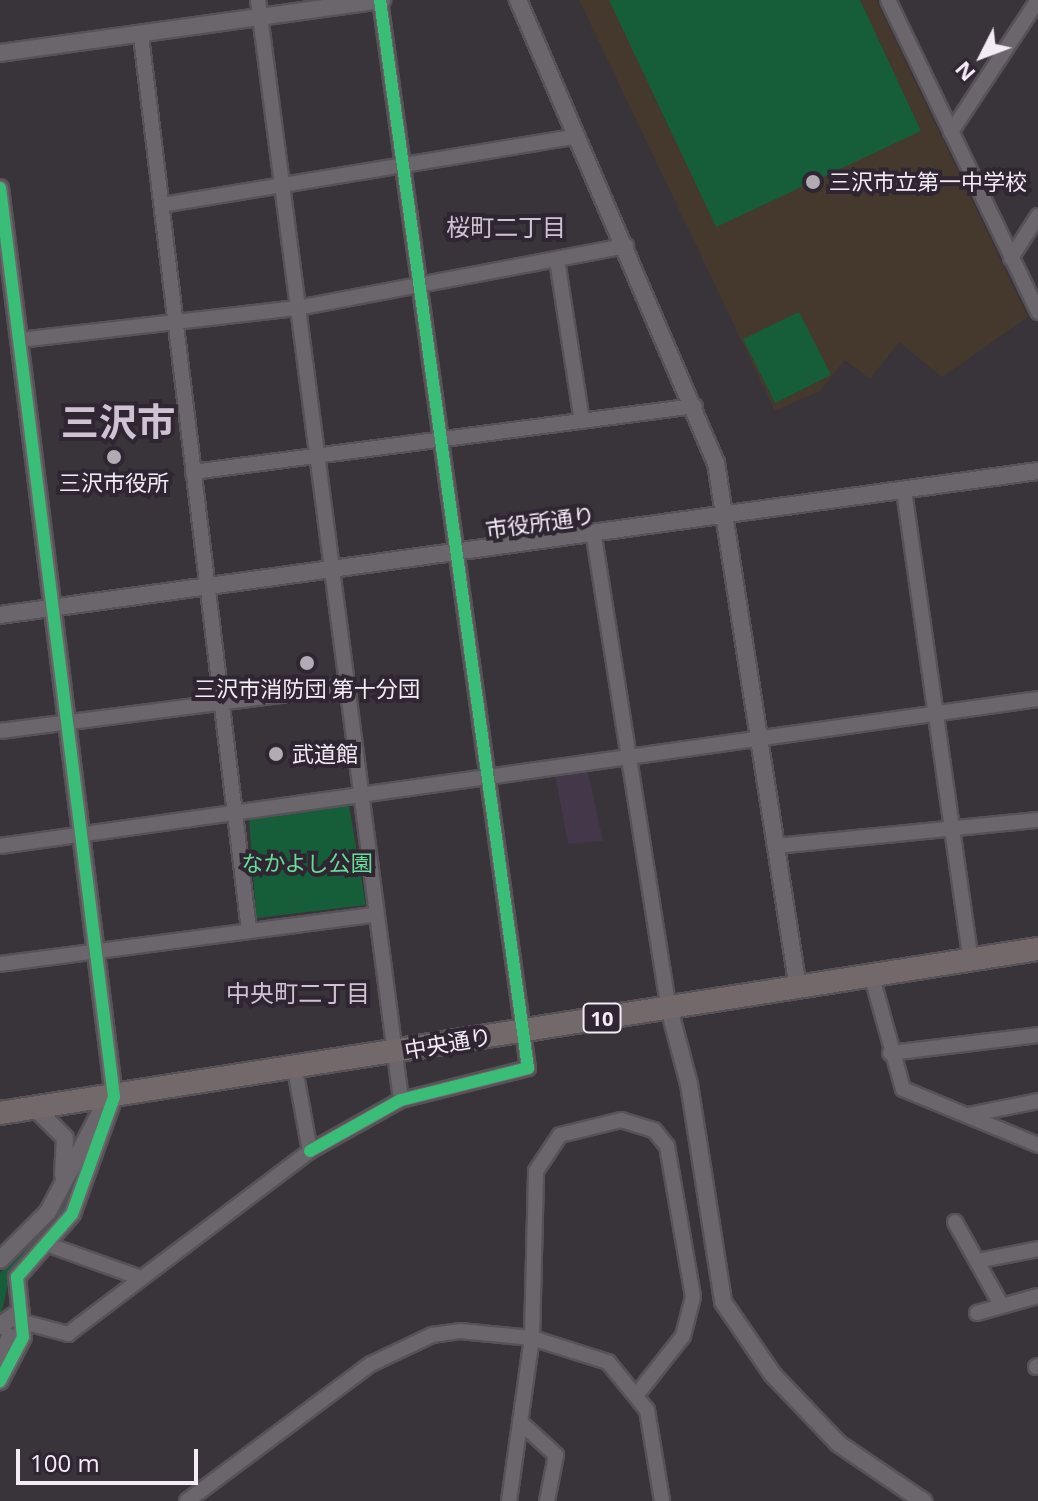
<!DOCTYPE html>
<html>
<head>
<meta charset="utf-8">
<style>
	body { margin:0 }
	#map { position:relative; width:1038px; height:1501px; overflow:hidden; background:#39333a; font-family:"Open Sans","Noto Sans JP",sans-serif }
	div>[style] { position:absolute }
	.built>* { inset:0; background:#443749 }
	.education>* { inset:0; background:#45382d }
	.green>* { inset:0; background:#165e39 }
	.roads { filter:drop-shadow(2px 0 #575258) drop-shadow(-2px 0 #575258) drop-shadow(0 2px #575258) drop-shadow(0 -2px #575258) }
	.minor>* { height:14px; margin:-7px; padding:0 7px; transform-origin:7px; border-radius:7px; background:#6b666b }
	.tertiary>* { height:16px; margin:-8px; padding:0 8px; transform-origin:8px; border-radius:8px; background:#6b666b }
	.primary>* { height:22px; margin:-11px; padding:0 11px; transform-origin:11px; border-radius:11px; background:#73696a }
	.cycleway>* { height:12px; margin:-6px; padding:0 6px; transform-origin:6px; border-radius:6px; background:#3abd76 }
	.dots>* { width:22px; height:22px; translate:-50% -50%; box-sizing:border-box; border:4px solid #302633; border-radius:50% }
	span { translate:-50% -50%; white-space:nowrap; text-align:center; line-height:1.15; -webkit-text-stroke:8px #302633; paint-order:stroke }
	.shield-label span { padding:2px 6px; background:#302633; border:2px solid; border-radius:6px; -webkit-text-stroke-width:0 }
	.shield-label { font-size:20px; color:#f3ecf5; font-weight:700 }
	.poi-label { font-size:22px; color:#f3ecf5 }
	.left { translate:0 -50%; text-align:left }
	.street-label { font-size:22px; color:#f3ecf5 }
	.park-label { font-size:22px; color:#67de96 }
	.neighbourhood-label { font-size:24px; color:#cfc3d3 }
	.town-label { font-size:38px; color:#cfc3d3; font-weight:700 }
	.north { position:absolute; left:942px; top:16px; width:80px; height:80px; -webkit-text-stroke:6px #302633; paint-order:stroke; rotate:228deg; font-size:22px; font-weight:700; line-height:32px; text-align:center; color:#f3ecf5 }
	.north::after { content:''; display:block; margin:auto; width:28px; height:36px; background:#f3ecf5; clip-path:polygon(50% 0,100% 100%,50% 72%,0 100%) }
	.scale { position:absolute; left:16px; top:1449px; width:182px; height:36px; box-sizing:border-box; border:4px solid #f3ecf5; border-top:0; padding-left:10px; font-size:24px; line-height:28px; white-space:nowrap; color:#f3ecf5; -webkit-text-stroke:6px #302633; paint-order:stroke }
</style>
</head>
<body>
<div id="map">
	<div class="built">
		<div style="clip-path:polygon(587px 768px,603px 841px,568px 844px,555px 774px)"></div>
	</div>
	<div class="education">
		<div style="clip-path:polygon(579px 0,876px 0,1028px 317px,942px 377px,899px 342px,870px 379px,845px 360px,820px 391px,775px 411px)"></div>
	</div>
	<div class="green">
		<div style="clip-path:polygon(609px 0,860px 0,921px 131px,716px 227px)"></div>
		<div style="clip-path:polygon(799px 312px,831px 375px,775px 403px,743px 339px)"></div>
		<div style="clip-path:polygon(349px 805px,366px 905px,256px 918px,249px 816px)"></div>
		<div style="clip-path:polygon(94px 1137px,59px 1226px,11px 1273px,0 1318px,0 1273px,53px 1219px)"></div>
	</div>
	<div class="roads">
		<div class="minor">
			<div style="left:258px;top:0;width:1109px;rotate:82.59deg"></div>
			<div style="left:888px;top:0;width:346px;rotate:64.3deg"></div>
			<div style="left:141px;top:36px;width:900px;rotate:83.11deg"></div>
			<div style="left:951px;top:132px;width:158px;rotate:-56.6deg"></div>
			<div style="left:162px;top:205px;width:421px;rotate:-9.4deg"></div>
			<div style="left:1011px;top:258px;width:50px;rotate:-57.3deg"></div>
			<div style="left:557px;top:260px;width:163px;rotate:81.2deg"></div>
			<div style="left:20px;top:340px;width:279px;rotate:-6.6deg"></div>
			<div style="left:297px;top:308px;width:335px;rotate:-10.7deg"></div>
			<div style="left:193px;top:472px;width:506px;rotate:-7.49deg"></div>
			<div style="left:904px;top:491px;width:474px;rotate:81.9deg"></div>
			<div style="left:594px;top:537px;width:477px;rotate:81deg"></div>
			<div style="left:0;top:731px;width:345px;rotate:-7.3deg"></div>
			<div style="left:0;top:846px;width:1048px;rotate:-8.06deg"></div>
			<div style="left:776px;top:846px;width:263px;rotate:-5.7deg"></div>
			<div style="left:0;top:964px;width:375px;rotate:-7.5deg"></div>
			<div style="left:872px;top:977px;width:116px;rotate:74.5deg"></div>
			<div style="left:903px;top:1089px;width:146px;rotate:22.5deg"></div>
			<div style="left:890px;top:1053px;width:149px;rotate:-6.9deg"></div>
			<div style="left:968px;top:1115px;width:71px;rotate:-11.3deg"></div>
			<div style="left:310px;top:1151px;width:104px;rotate:-29.3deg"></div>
			<div style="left:401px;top:1100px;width:131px;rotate:-14.1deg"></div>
			<div style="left:528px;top:1068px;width:1078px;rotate:-97.89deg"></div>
			<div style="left:955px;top:1222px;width:93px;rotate:60.9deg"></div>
			<div style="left:49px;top:1245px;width:98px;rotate:19.7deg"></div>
			<div style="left:982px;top:1260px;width:57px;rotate:-11.1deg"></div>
			<div style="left:977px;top:1313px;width:63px;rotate:-15.6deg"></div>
			<div style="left:23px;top:1322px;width:47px;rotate:14.9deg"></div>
			<div style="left:68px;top:1334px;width:303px;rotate:-37.1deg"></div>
			<div style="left:310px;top:1151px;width:83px;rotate:-100.4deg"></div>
			<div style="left:1036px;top:1367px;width:2px;rotate:-27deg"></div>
			<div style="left:520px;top:1422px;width:49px;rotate:42.5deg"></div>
			<div style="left:556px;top:1455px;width:47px;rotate:101.1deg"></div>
			<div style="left:187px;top:1501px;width:229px;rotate:-36.7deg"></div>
			<div style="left:371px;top:1364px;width:68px;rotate:-25.4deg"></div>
			<div style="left:432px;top:1335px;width:28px;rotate:-8deg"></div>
			<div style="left:460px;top:1331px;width:72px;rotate:5.6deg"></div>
			<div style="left:532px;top:1338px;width:80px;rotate:17.5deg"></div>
			<div style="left:608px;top:1362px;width:62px;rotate:50.9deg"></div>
			<div style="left:647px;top:1410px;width:92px;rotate:80.6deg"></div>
			<div style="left:509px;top:1501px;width:165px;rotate:-82deg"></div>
			<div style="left:532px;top:1338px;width:167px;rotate:-88.6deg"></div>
			<div style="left:536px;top:1171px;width:43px;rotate:-56.3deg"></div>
			<div style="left:560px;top:1135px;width:63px;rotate:-13.8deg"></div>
			<div style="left:621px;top:1120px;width:34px;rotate:17deg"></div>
			<div style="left:654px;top:1130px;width:21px;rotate:51deg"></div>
			<div style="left:667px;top:1146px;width:153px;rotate:80.2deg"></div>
			<div style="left:693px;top:1297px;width:40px;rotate:104.4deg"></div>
			<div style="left:683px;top:1336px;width:73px;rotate:128.3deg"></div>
		</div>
		<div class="tertiary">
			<div style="left:518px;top:0;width:504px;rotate:66.85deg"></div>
			<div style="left:716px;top:463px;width:531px;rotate:81.12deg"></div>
			<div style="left:0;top:53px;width:386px;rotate:-7.9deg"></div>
			<div style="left:0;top:188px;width:916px;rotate:82.85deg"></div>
			<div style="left:114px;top:1097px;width:124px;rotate:109.7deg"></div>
			<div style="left:72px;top:1214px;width:84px;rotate:131.1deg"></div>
			<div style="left:17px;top:1277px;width:60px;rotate:84.3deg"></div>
			<div style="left:23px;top:1337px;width:50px;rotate:117.6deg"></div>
			<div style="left:0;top:615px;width:1048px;rotate:-7.9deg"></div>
			<div style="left:669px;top:1008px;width:79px;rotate:75.3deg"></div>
			<div style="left:689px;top:1084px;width:221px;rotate:81.1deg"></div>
			<div style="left:723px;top:1302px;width:88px;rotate:55.6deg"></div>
			<div style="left:773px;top:1375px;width:95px;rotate:46.3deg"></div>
			<div style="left:839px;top:1444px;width:102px;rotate:34.2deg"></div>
			<div style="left:35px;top:1108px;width:42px;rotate:45deg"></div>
			<div style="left:65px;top:1138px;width:37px;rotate:93deg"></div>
			<div style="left:0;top:1260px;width:68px;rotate:-45deg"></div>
			<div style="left:48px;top:1212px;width:112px;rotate:-62.3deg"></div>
			<div style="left:0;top:1326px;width:26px;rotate:-37deg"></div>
			<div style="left:0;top:1360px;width:25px;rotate:-67deg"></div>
		</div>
		<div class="primary">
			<div style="left:0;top:1113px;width:1051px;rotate:-8.98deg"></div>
		</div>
	</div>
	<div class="cycleway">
		<div style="left:0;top:188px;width:916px;rotate:82.85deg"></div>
		<div style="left:114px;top:1097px;width:124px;rotate:109.7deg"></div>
		<div style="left:72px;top:1214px;width:84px;rotate:131.1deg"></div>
		<div style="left:17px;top:1277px;width:60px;rotate:84.3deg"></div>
		<div style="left:23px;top:1337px;width:50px;rotate:117.6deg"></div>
		<div style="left:310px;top:1151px;width:104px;rotate:-29.3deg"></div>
		<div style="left:401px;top:1100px;width:131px;rotate:-14.1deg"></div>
		<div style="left:528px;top:1068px;width:1078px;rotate:-97.89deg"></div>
	</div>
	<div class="dots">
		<div style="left:813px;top:182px;background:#b2abb4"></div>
		<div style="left:114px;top:457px;background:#b2abb4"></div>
		<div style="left:307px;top:663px;background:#b2abb4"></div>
		<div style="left:276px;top:754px;background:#b2abb4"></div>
	</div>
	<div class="shield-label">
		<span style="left:602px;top:1018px">10</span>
	</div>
	<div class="poi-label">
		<span class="left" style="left:829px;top:182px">三沢市立第一中学校</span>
		<span style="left:114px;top:483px">三沢市役所</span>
		<span style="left:307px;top:689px">三沢市消防団 第十分団</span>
		<span class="left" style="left:292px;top:754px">武道館</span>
	</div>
	<div class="street-label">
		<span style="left:540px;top:522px;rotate:-8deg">市役所通り</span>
		<span style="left:448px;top:1043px;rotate:-10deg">中央通り</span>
	</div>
	<div class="park-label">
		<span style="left:307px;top:863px">なかよし公園</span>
	</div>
	<div class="neighbourhood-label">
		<span style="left:506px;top:227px">桜町二丁目</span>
		<span style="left:298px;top:993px">中央町二丁目</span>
	</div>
	<div class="town-label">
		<span style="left:118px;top:422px">三沢市</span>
	</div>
	<div class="north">N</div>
	<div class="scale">100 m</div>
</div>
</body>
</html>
